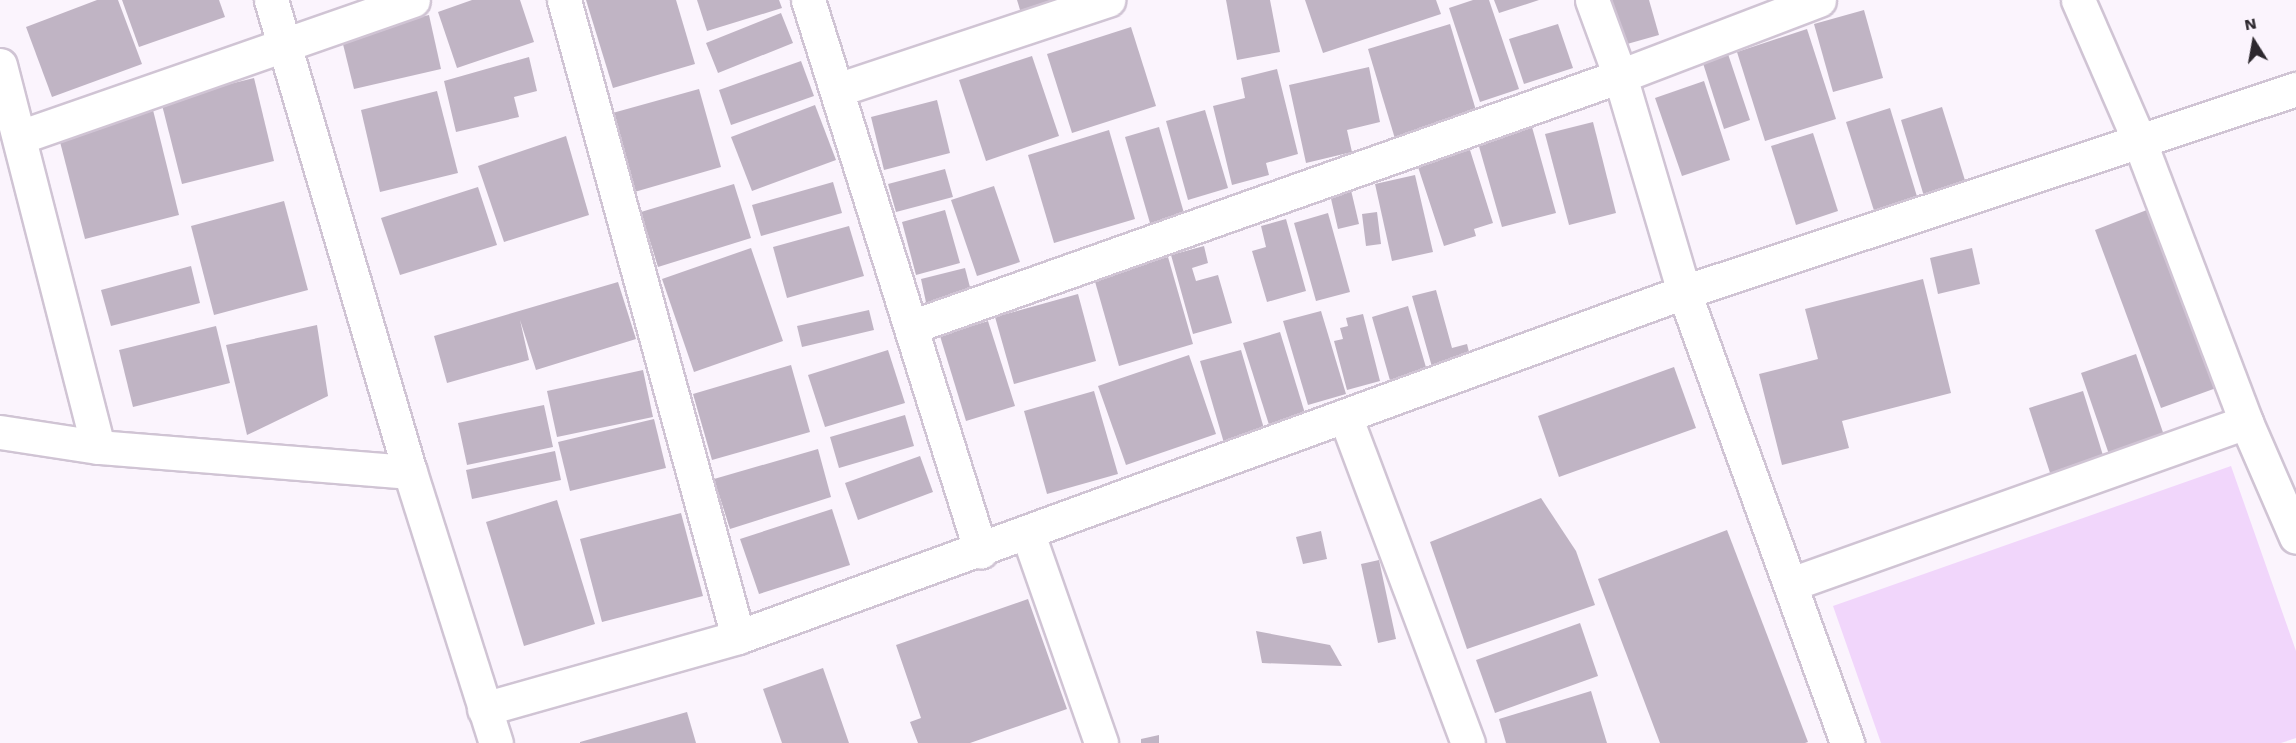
<!DOCTYPE html>
<html>
<head>
<meta charset="utf-8">
<style>
	body { margin:0 }
	#map { position:relative; width:2296px; height:743px; overflow:hidden; background:#fbf4fd; font-family:"Work Sans",sans-serif }
	div>[style] { position:absolute }
	.green>* { inset:0; background:#f1d6fb }
	.building>* { inset:0; background:#c0b4c4 }
	.roads { filter:drop-shadow(2px 0 #d0c4d4) drop-shadow(-2px 0 #d0c4d4) drop-shadow(0 2px #d0c4d4) drop-shadow(0 -2px #d0c4d4) }
	.minor>* { height:33px; margin:-16.5px; padding:0 16.5px; transform-origin:16.5px; border-radius:16.5px; background:#fff }
	.tertiary>* { height:33px; margin:-16.5px; padding:0 16.5px; transform-origin:16.5px; border-radius:16.5px; background:#fff }
	span { translate:-50% -50%; white-space:nowrap; text-align:center; line-height:1.15; -webkit-text-stroke:4.5px #fbf4fd; paint-order:stroke }
	.north { position:absolute; left:2224px; top:12px; width:60px; height:60px; -webkit-text-stroke:4px #fbf4fd; paint-order:stroke; rotate:349deg; font-size:16px; font-weight:700; line-height:24px; text-align:center; color:#2d282e }
	.north::after { content:''; display:block; margin:auto; width:21px; height:27px; background:#2d282e; clip-path:polygon(50% 0,100% 100%,50% 72%,0 100%) }
</style>
</head>
<body>
<div id="map">
	<div class="green">
		<div style="clip-path:polygon(2231px 466px,2296px 651px,2296px 738px,2281px 743px,1881px 743px,1833px 606px)"></div>
	</div>
	<div class="building">
		<div style="clip-path:polygon(97px 0,118px 0,142px 64px,52px 97px,26px 27px)"></div>
		<div style="clip-path:polygon(122px 0,219px 0,225px 17px,139px 47px)"></div>
		<div style="clip-path:polygon(472px 0,520px 0,534px 42px,457px 68px,438px 12px)"></div>
		<div style="clip-path:polygon(586px 0,676px 0,695px 64px,613px 88px)"></div>
		<div style="clip-path:polygon(697px 0,779px 0,782px 8px,707px 31px)"></div>
		<div style="clip-path:polygon(1017px 0,1060px 0,1021px 13px)"></div>
		<div style="clip-path:polygon(1226px 0,1270px 0,1280px 52px,1237px 60px)"></div>
		<div style="clip-path:polygon(1305px 0,1436px 0,1441px 14px,1323px 53px)"></div>
		<div style="clip-path:polygon(1473px 0,1489px 0,1519px 89px,1480px 102px,1449px 8px)"></div>
		<div style="clip-path:polygon(1494px 0,1539px 0,1499px 13px)"></div>
		<div style="clip-path:polygon(1606px 0,1649px 0,1659px 35px,1620px 46px)"></div>
		<div style="clip-path:polygon(1864px 10px,1883px 78px,1833px 92px,1814px 24px)"></div>
		<div style="clip-path:polygon(781px 13px,793px 43px,718px 73px,706px 43px)"></div>
		<div style="clip-path:polygon(429px 15px,441px 69px,354px 89px,341px 36px)"></div>
		<div style="clip-path:polygon(1450px 24px,1478px 117px,1396px 142px,1368px 49px)"></div>
		<div style="clip-path:polygon(1558px 24px,1573px 68px,1524px 84px,1509px 39px)"></div>
		<div style="clip-path:polygon(1131px 27px,1156px 106px,1072px 133px,1047px 54px)"></div>
		<div style="clip-path:polygon(1807px 29px,1836px 119px,1765px 141px,1737px 52px)"></div>
		<div style="clip-path:polygon(1726px 48px,1750px 120px,1724px 129px,1701px 57px)"></div>
		<div style="clip-path:polygon(1032px 56px,1059px 136px,986px 161px,959px 80px)"></div>
		<div style="clip-path:polygon(529px 57px,537px 91px,514px 97px,519px 117px,456px 132px,444px 81px)"></div>
		<div style="clip-path:polygon(801px 61px,814px 96px,731px 125px,719px 90px)"></div>
		<div style="clip-path:polygon(1369px 67px,1380px 122px,1347px 130px,1352px 152px,1306px 163px,1289px 85px)"></div>
		<div style="clip-path:polygon(1277px 69px,1298px 154px,1266px 163px,1269px 175px,1232px 185px,1213px 106px,1245px 98px,1241px 78px)"></div>
		<div style="clip-path:polygon(254px 78px,274px 161px,182px 184px,161px 101px)"></div>
		<div style="clip-path:polygon(1704px 81px,1730px 160px,1682px 176px,1655px 98px)"></div>
		<div style="clip-path:polygon(699px 89px,721px 167px,631px 193px,609px 114px)"></div>
		<div style="clip-path:polygon(437px 91px,458px 173px,380px 192px,361px 110px)"></div>
		<div style="clip-path:polygon(937px 100px,950px 153px,884px 170px,871px 117px)"></div>
		<div style="clip-path:polygon(815px 105px,836px 160px,752px 191px,731px 137px)"></div>
		<div style="clip-path:polygon(1942px 107px,1968px 190px,1926px 203px,1901px 120px)"></div>
		<div style="clip-path:polygon(1890px 108px,1919px 203px,1876px 217px,1846px 122px)"></div>
		<div style="clip-path:polygon(153px 110px,179px 215px,85px 239px,58px 134px)"></div>
		<div style="clip-path:polygon(1205px 110px,1228px 188px,1188px 200px,1166px 121px)"></div>
		<div style="clip-path:polygon(1593px 122px,1616px 213px,1569px 225px,1545px 134px)"></div>
		<div style="clip-path:polygon(1159px 127px,1186px 220px,1152px 230px,1125px 137px)"></div>
		<div style="clip-path:polygon(1532px 127px,1556px 213px,1502px 227px,1478px 143px)"></div>
		<div style="clip-path:polygon(1109px 130px,1135px 219px,1054px 243px,1028px 155px)"></div>
		<div style="clip-path:polygon(1813px 133px,1838px 211px,1796px 225px,1771px 146px)"></div>
		<div style="clip-path:polygon(566px 136px,589px 215px,504px 242px,478px 166px)"></div>
		<div style="clip-path:polygon(1470px 150px,1493px 223px,1474px 229px,1476px 236px,1444px 246px,1418px 167px)"></div>
		<div style="clip-path:polygon(945px 169px,953px 197px,896px 212px,888px 184px)"></div>
		<div style="clip-path:polygon(1415px 175px,1433px 252px,1392px 261px,1375px 184px)"></div>
		<div style="clip-path:polygon(833px 182px,842px 213px,761px 236px,752px 205px)"></div>
		<div style="clip-path:polygon(734px 184px,751px 238px,658px 267px,641px 212px)"></div>
		<div style="clip-path:polygon(994px 186px,1020px 262px,977px 276px,951px 200px)"></div>
		<div style="clip-path:polygon(1350px 186px,1359px 224px,1338px 229px,1329px 190px)"></div>
		<div style="clip-path:polygon(478px 187px,497px 245px,400px 275px,381px 218px)"></div>
		<div style="clip-path:polygon(284px 201px,308px 290px,214px 315px,191px 226px)"></div>
		<div style="clip-path:polygon(2152px 208px,2219px 387px,2161px 408px,2095px 230px)"></div>
		<div style="clip-path:polygon(945px 210px,960px 263px,916px 275px,902px 222px)"></div>
		<div style="clip-path:polygon(1377px 212px,1381px 244px,1366px 246px,1362px 214px)"></div>
		<div style="clip-path:polygon(1328px 213px,1350px 292px,1316px 301px,1294px 223px)"></div>
		<div style="clip-path:polygon(1286px 219px,1306px 291px,1267px 302px,1252px 251px,1266px 247px,1261px 226px)"></div>
		<div style="clip-path:polygon(849px 226px,864px 276px,787px 298px,773px 247px)"></div>
		<div style="clip-path:polygon(1204px 246px,1208px 263px,1192px 268px,1196px 281px,1218px 275px,1232px 323px,1193px 334px,1171px 255px)"></div>
		<div style="clip-path:polygon(751px 248px,783px 341px,694px 372px,662px 279px)"></div>
		<div style="clip-path:polygon(1972px 248px,1980px 284px,1938px 294px,1930px 258px)"></div>
		<div style="clip-path:polygon(1168px 257px,1193px 344px,1119px 366px,1094px 278px)"></div>
		<div style="clip-path:polygon(191px 266px,200px 303px,111px 326px,101px 290px)"></div>
		<div style="clip-path:polygon(965px 268px,972px 295px,927px 307px,921px 279px)"></div>
		<div style="clip-path:polygon(1923px 279px,1951px 393px,1842px 421px,1849px 448px,1782px 465px,1759px 374px,1818px 359px,1805px 309px)"></div>
		<div style="clip-path:polygon(618px 282px,636px 339px,536px 370px,520px 320px,529px 360px,447px 383px,434px 336px)"></div>
		<div style="clip-path:polygon(1436px 290px,1452px 348px,1467px 344px,1472px 364px,1434px 374px,1412px 296px)"></div>
		<div style="clip-path:polygon(1078px 294px,1096px 361px,1014px 384px,995px 317px)"></div>
		<div style="clip-path:polygon(1408px 306px,1430px 381px,1393px 391px,1372px 317px)"></div>
		<div style="clip-path:polygon(869px 310px,874px 330px,802px 347px,797px 326px)"></div>
		<div style="clip-path:polygon(1321px 311px,1346px 394px,1308px 405px,1283px 321px)"></div>
		<div style="clip-path:polygon(1363px 314px,1380px 381px,1347px 390px,1334px 341px,1343px 339px,1340px 328px,1348px 326px,1346px 318px)"></div>
		<div style="clip-path:polygon(988px 321px,1015px 406px,966px 421px,940px 336px)"></div>
		<div style="clip-path:polygon(317px 325px,328px 396px,247px 435px,226px 345px)"></div>
		<div style="clip-path:polygon(216px 326px,230px 383px,133px 407px,119px 350px)"></div>
		<div style="clip-path:polygon(1280px 332px,1307px 420px,1271px 431px,1243px 343px)"></div>
		<div style="clip-path:polygon(888px 350px,905px 403px,825px 427px,808px 375px)"></div>
		<div style="clip-path:polygon(1241px 350px,1265px 432px,1224px 443px,1200px 361px)"></div>
		<div style="clip-path:polygon(2136px 354px,2167px 444px,2112px 463px,2081px 373px)"></div>
		<div style="clip-path:polygon(1189px 355px,1216px 434px,1126px 465px,1098px 386px)"></div>
		<div style="clip-path:polygon(791px 365px,810px 432px,712px 460px,693px 394px)"></div>
		<div style="clip-path:polygon(1674px 367px,1696px 428px,1559px 477px,1538px 416px)"></div>
		<div style="clip-path:polygon(643px 370px,653px 417px,557px 437px,547px 391px)"></div>
		<div style="clip-path:polygon(1094px 391px,1118px 474px,1047px 494px,1024px 411px)"></div>
		<div style="clip-path:polygon(2083px 391px,2106px 465px,2053px 482px,2029px 408px)"></div>
		<div style="clip-path:polygon(544px 405px,553px 447px,467px 465px,458px 423px)"></div>
		<div style="clip-path:polygon(905px 415px,914px 446px,839px 468px,830px 437px)"></div>
		<div style="clip-path:polygon(654px 419px,666px 468px,570px 491px,558px 442px)"></div>
		<div style="clip-path:polygon(818px 449px,831px 497px,730px 529px,714px 479px)"></div>
		<div style="clip-path:polygon(555px 451px,561px 480px,472px 499px,466px 470px)"></div>
		<div style="clip-path:polygon(920px 456px,933px 492px,858px 520px,845px 483px)"></div>
		<div style="clip-path:polygon(1541px 498px,1576px 551px,1595px 605px,1467px 649px,1430px 542px)"></div>
		<div style="clip-path:polygon(557px 500px,595px 624px,524px 646px,486px 522px)"></div>
		<div style="clip-path:polygon(832px 509px,850px 565px,759px 594px,740px 539px)"></div>
		<div style="clip-path:polygon(681px 513px,703px 596px,602px 622px,580px 539px)"></div>
		<div style="clip-path:polygon(1727px 530px,1808px 742px,1805px 743px,1660px 743px,1598px 579px)"></div>
		<div style="clip-path:polygon(1321px 531px,1327px 559px,1303px 564px,1296px 537px)"></div>
		<div style="clip-path:polygon(1379px 560px,1396px 639px,1378px 643px,1361px 564px)"></div>
		<div style="clip-path:polygon(1028px 599px,1067px 709px,970px 743px,918px 743px,910px 722px,921px 718px,896px 645px)"></div>
		<div style="clip-path:polygon(1580px 623px,1598px 676px,1495px 713px,1476px 660px)"></div>
		<div style="clip-path:polygon(1256px 631px,1330px 645px,1342px 666px,1262px 663px)"></div>
		<div style="clip-path:polygon(823px 668px,849px 743px,782px 743px,763px 689px)"></div>
		<div style="clip-path:polygon(1591px 691px,1607px 743px,1506px 743px,1499px 719px)"></div>
		<div style="clip-path:polygon(687px 712px,696px 743px,580px 743px,580px 742px)"></div>
		<div style="clip-path:polygon(1159px 735px,1159px 743px,1141px 743px,1141px 739px)"></div>
	</div>
	<div class="roads">
		<div class="minor">
			<div style="left:564px;top:0;width:660px;rotate:74.72deg"></div>
			<div style="left:808px;top:0;width:578px;rotate:72.6deg"></div>
			<div style="left:1592px;top:0;width:81px;rotate:69.8deg"></div>
			<div style="left:1620px;top:76px;width:225px;rotate:73.5deg"></div>
			<div style="left:1684px;top:292px;width:480px;rotate:70.1deg"></div>
			<div style="left:2078px;top:0;width:153px;rotate:66.5deg"></div>
			<div style="left:2139px;top:140px;width:302px;rotate:69.2deg"></div>
			<div style="left:2246px;top:422px;width:125px;rotate:66.5deg"></div>
			<div style="left:0;top:65px;width:394px;rotate:75.6deg"></div>
			<div style="left:837px;top:90px;width:286px;rotate:-18.4deg"></div>
			<div style="left:20px;top:137px;width:416px;rotate:-19.2deg"></div>
			<div style="left:911px;top:327px;width:752px;rotate:-19.49deg"></div>
			<div style="left:1620px;top:76px;width:213px;rotate:-20.9deg"></div>
			<div style="left:1345px;top:416px;width:349px;rotate:69.4deg"></div>
			<div style="left:0;top:432px;width:99px;rotate:8.7deg"></div>
			<div style="left:98px;top:447px;width:313px;rotate:4.6deg"></div>
			<div style="left:1028px;top:534px;width:221px;rotate:70.7deg"></div>
			<div style="left:1791px;top:584px;width:483px;rotate:-19.6deg"></div>
			<div style="left:484px;top:709px;width:264px;rotate:-15.8deg"></div>
			<div style="left:738px;top:637px;width:1007px;rotate:-20.04deg"></div>
			<div style="left:1684px;top:292px;width:645px;rotate:-18.35deg"></div>
		</div>
		<div class="tertiary">
			<div style="left:271px;top:0;width:492px;rotate:73.6deg"></div>
			<div style="left:410px;top:472px;width:284px;rotate:72.4deg"></div>
		</div>
	</div>
	<div class="north">N</div>
</div>
</body>
</html>
